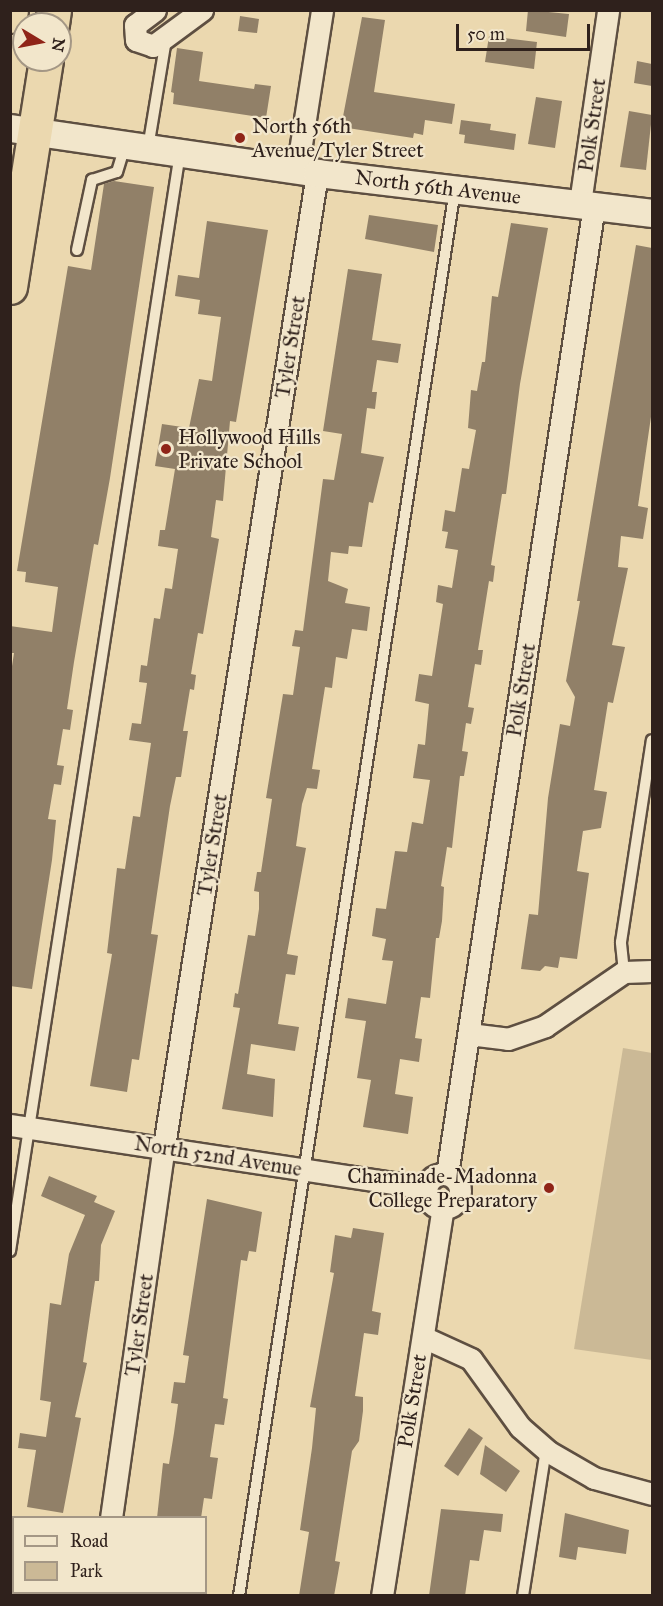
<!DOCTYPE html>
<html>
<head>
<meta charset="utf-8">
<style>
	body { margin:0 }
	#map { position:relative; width:663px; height:1606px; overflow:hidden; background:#ebd8af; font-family:"IM FELL Great Primer",serif }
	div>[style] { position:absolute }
	.green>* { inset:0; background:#cbb996 }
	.building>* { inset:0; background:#918068 }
	.roads { filter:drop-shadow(2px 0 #5e4f41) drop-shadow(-2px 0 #5e4f41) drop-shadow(0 2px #5e4f41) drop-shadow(0 -2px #5e4f41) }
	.service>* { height:10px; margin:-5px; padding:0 5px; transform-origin:5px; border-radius:5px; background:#f2e6cb }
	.minor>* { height:21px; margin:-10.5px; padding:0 10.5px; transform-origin:10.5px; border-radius:10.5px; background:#f2e6cb }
	.minor>.ring { margin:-10.5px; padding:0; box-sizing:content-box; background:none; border:21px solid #f2e6cb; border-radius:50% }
	.tertiary>* { height:27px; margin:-13.5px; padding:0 13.5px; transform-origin:13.5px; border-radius:13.5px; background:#f2e6cb }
	.trunk>* { height:33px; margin:-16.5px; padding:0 16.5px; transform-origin:16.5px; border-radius:16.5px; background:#ebd8af }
	.dots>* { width:16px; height:16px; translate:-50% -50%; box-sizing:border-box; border:3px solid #f2e6cb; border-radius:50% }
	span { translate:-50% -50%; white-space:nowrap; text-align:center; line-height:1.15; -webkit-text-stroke:4.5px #f2e6cb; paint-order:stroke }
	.street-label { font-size:21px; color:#2f211c }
	.poi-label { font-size:21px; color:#2f211c }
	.left { translate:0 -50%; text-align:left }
	.right { translate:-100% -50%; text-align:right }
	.frame { position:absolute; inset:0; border:12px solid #2f211c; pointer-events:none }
	.legend { position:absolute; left:12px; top:1516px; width:195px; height:78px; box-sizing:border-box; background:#f2e6cb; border:2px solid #a49785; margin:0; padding:8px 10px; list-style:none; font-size:18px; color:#2f211c }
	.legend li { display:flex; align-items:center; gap:12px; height:30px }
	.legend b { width:30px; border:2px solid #a49785 }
	.north { position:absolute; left:12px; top:12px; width:60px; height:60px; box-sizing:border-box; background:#f2e6cb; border:2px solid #a49785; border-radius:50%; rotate:100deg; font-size:16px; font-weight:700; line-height:24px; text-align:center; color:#2f211c }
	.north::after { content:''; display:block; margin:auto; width:21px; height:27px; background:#8f2418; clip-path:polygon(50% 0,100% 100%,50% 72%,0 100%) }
	.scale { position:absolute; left:456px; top:24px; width:134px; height:27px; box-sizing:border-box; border:3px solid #2f211c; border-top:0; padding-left:8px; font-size:18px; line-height:21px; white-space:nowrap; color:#2f211c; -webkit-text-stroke:4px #f2e6cb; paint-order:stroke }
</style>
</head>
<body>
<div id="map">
	<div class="green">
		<div style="clip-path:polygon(623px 1048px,652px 1053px,652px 1360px,574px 1349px)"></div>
	</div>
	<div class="building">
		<div style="clip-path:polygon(528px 10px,569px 14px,566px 37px,526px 31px)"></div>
		<div style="clip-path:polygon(240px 16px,259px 19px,257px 33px,238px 31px)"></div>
		<div style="clip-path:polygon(362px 17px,385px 20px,374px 92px,455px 104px,452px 124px,425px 120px,423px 135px,414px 133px,413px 138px,341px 127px)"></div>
		<div style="clip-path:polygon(489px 36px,537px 42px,534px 69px,485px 62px)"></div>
		<div style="clip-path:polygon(177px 48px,203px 52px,199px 81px,254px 89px,255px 84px,271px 86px,266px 118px,173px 104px,174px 93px,171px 92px)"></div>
		<div style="clip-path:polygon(637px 61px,652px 64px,652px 86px,634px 83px)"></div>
		<div style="clip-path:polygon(536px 97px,562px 101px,555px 148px,528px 144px)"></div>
		<div style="clip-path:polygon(629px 111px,652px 115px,646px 170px,620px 167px)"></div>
		<div style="clip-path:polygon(461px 120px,491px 124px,490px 130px,516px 134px,514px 150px,464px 143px,465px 135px,459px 134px)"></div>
		<div style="clip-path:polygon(114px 181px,154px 187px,110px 478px,98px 545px,94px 544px,74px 662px,67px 709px,73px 710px,70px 730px,63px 729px,57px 765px,64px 766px,61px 785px,54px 784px,48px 819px,56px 820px,52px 860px,32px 989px,10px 986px,10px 679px,14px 653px,10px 653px,10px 626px,52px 632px,58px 587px,25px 582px,26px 572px,17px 571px,68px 266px,91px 270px,104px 184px)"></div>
		<div style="clip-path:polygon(369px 215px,438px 225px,434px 252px,365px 239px)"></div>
		<div style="clip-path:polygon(207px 221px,268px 230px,236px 422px,230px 421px,223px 501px,216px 500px,211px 537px,219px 539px,203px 634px,198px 633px,191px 674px,196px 675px,194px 690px,190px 689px,183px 731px,188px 731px,181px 777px,176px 777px,170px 806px,151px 934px,158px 935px,139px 1060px,132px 1059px,127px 1092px,90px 1086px,112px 954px,107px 953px,117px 868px,125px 869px,133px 816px,140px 817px,151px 743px,129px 740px,132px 723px,141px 724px,147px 683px,139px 682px,141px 665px,147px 666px,154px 618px,160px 619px,165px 588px,172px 589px,178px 549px,158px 546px,160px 530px,165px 530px,175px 469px,155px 466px,162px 424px,189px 428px,199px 379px,212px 381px,221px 317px,198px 314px,200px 300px,175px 296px,178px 275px,199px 278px)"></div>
		<div style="clip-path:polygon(511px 223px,548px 228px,520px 384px,506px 494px,502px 494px,491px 565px,495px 566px,493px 582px,489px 581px,478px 650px,483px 650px,481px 665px,475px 664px,468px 707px,474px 708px,471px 724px,466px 723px,462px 751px,468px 752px,464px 776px,460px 776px,452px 848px,447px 847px,441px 886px,444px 887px,442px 921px,439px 938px,436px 938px,430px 998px,421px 997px,415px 1038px,422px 1039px,419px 1062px,400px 1059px,395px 1094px,413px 1097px,408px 1134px,363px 1127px,371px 1080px,357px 1078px,366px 1021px,345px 1018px,348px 998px,386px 1004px,393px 961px,382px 960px,386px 939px,372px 936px,376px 908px,386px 909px,395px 851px,407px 852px,412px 822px,423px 824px,430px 780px,413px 778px,418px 744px,425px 745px,429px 704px,415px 701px,419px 674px,432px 676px,443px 604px,436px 602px,438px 585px,452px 588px,458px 550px,445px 548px,448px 532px,442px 531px,445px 510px,455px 512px,462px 468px,469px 469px,476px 430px,468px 428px,471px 390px,477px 391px,482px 362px,485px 362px,492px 296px,498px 297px)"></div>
		<div style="clip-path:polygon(636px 245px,652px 248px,652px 410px,638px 506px,648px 508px,643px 539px,621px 536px,618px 567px,628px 568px,612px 645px,625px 647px,613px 703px,608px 702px,594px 790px,607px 792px,601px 828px,583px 831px,577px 871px,589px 873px,577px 959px,560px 957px,558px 968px,545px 966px,540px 971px,521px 969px,529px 914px,538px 915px,548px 798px,560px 724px,570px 726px,575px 697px,566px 681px,580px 601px,577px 601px)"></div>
		<div style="clip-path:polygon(348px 269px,382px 274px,372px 340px,401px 344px,398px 363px,377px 360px,372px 392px,377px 392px,375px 409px,367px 408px,361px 453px,384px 457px,373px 503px,369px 502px,362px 547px,349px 546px,348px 554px,331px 552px,328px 581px,348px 589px,345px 603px,370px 607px,367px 631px,352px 629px,347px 659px,336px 657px,332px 688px,325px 687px,312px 769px,320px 770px,317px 789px,307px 788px,302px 804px,296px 846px,306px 848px,287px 954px,298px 956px,295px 975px,286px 974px,278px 1024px,299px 1027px,295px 1051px,251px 1044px,247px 1074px,275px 1079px,273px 1117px,222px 1109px,240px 1008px,233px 1007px,235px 993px,238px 994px,248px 935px,255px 936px,259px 909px,259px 892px,254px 891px,257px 872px,261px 872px,272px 799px,266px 798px,283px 694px,293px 695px,300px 647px,292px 646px,295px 630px,303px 631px,323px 479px,334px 480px,342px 434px,323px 431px)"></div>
		<div style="clip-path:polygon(49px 1176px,97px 1196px,94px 1202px,115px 1211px,101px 1245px,99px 1281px,95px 1281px,83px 1362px,87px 1363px,75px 1417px,81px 1418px,63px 1513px,27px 1507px,36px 1450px,18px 1448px,20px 1433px,46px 1437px,51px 1402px,40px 1400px,50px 1303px,61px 1305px,69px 1254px,85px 1215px,41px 1196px)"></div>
		<div style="clip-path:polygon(207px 1199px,262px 1212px,256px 1252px,249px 1251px,247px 1261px,241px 1260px,223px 1398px,228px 1399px,224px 1425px,215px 1424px,210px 1457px,218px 1458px,212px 1499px,204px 1498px,201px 1518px,157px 1518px,163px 1463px,169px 1464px,174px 1433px,178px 1404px,171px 1403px,174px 1382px,185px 1383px,189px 1356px,183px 1355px)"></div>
		<div style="clip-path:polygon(353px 1228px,384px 1233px,372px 1311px,381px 1313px,378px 1335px,364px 1333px,355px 1396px,363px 1397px,363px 1411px,359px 1441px,352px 1451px,335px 1561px,340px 1562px,334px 1596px,299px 1596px,309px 1532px,300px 1530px,312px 1448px,316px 1408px,310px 1407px,334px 1273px,330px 1272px,335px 1235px,351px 1238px)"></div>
		<div style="clip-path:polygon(469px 1428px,483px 1438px,458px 1476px,444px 1466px)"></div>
		<div style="clip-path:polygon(485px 1445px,520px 1471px,506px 1492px,480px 1474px)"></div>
		<div style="clip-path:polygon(441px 1509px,503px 1514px,501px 1532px,484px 1530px,479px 1561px,470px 1560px,465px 1596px,429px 1596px)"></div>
		<div style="clip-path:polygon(565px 1513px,629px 1530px,626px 1554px,578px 1547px,576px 1560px,559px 1557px)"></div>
	</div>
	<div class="roads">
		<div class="service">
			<div style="left:148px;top:148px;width:110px;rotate:-80.6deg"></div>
			<div style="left:77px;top:250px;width:72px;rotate:-77.9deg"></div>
			<div style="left:92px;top:180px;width:26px;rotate:-18deg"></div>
			<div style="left:117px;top:172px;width:28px;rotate:-73deg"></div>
			<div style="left:624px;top:972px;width:30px;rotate:-96deg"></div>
			<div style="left:621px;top:942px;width:204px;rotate:-81.3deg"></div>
			<div style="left:10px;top:1251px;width:1111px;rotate:-81.2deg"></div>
			<div style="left:239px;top:1596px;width:1422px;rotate:-81.27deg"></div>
			<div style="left:523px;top:1596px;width:149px;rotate:-81.1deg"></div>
		</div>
		<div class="minor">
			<div style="left:155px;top:10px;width:25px;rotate:143deg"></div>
			<div style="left:135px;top:25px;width:15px;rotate:86deg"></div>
			<div style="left:136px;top:40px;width:18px;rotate:19deg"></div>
			<div style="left:153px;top:46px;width:61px;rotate:-36.3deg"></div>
			<div style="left:297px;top:170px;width:162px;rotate:-81.1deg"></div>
			<div style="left:580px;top:203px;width:195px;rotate:-81.7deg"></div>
			<div style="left:469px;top:1034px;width:39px;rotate:7deg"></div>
			<div style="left:508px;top:1039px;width:39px;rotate:-19deg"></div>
			<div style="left:545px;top:1026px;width:96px;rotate:-34.4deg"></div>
			<div style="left:624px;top:972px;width:28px;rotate:-2deg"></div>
			<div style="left:10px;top:1125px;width:421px;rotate:8.6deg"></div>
			<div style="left:447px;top:1174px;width:980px;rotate:-81.37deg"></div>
			<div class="ring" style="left:426px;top:1174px;width:13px;height:13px"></div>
			<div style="left:423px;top:1337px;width:53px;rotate:24.6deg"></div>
			<div style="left:471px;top:1359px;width:84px;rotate:54.2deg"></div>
			<div style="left:520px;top:1427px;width:38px;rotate:41deg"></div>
			<div style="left:549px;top:1452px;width:52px;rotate:30deg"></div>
			<div style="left:594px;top:1478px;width:60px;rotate:15.4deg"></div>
			<div style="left:111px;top:1518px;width:376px;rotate:-81.9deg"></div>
			<div style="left:164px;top:1146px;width:985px;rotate:-81.06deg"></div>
			<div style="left:100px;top:1596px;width:4px;rotate:-90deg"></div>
			<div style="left:382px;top:1596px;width:394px;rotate:-81.1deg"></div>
		</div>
		<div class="tertiary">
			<div style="left:10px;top:128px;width:310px;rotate:8.3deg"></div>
			<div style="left:317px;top:173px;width:337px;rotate:6.8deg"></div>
		</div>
		<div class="trunk">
			<div style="left:10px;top:16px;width:6px;rotate:-81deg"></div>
			<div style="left:52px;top:24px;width:14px;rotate:-82deg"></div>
			<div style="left:10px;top:287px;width:230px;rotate:-81deg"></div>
		</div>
	</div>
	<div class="dots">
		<div style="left:240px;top:138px;background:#8f2418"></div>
		<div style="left:166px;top:449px;background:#8f2418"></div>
		<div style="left:549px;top:1188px;background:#8f2418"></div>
	</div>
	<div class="street-label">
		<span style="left:592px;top:125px;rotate:-82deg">Polk Street</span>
		<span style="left:438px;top:187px;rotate:7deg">North 56th Avenue</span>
		<span style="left:290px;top:347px;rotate:-81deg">Tyler Street</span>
		<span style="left:521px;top:690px;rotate:-81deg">Polk Street</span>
		<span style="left:212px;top:845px;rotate:-81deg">Tyler Street</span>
		<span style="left:218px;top:1156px;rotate:9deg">North 52nd Avenue</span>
		<span style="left:139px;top:1325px;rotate:-82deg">Tyler Street</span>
		<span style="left:412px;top:1401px;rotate:-81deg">Polk Street</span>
	</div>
	<div class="poi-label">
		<span class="left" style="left:252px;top:138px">North 56th<br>Avenue/Tyler Street</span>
		<span class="left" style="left:178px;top:449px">Hollywood Hills<br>Private School</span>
		<span class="right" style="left:537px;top:1188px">Chaminade-Madonna<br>College Preparatory</span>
	</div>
	<div class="frame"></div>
	<ul class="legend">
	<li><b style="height:8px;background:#f2e6cb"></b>Road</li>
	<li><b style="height:16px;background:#cbb996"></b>Park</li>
	</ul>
	<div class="north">N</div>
	<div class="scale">50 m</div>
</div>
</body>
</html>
